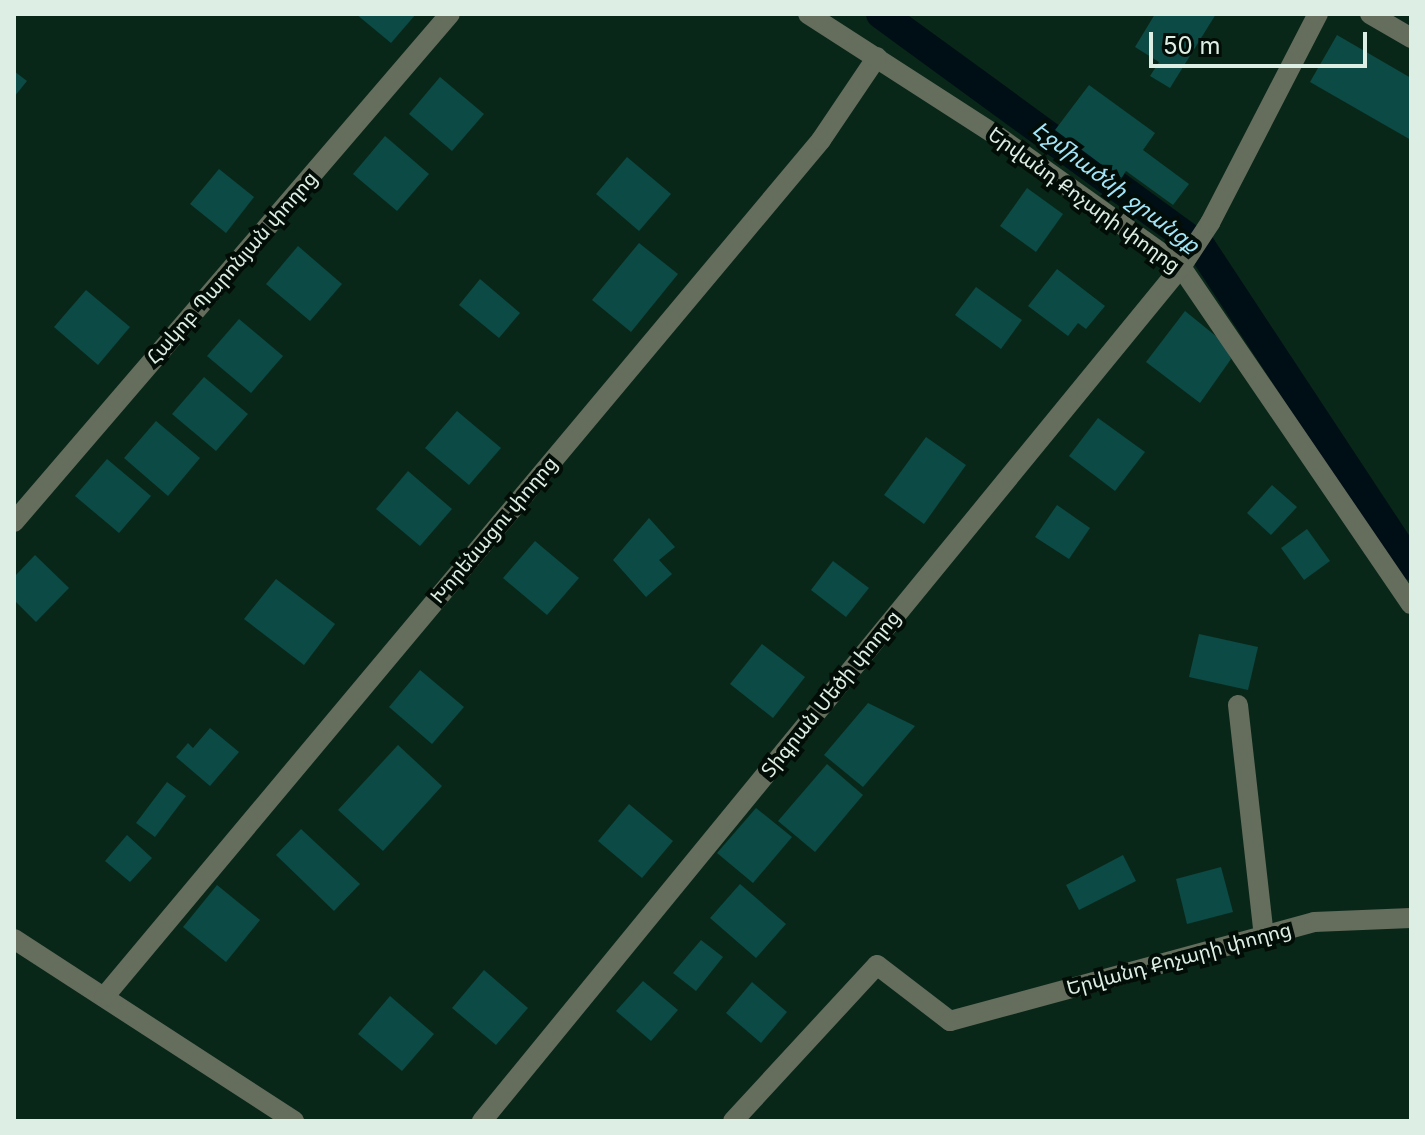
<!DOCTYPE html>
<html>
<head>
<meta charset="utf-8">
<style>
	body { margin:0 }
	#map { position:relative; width:1425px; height:1135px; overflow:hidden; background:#092718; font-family:Inter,"Noto Sans Armenian",sans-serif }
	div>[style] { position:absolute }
	.canal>* { height:30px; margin:-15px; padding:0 15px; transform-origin:15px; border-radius:15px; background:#000f16 }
	.building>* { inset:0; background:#0c4a45 }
	.minor>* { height:20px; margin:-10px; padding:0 10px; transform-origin:10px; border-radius:10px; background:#656d5d }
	span { translate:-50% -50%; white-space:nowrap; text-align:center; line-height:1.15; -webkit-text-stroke:8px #030d07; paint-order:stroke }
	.street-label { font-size:20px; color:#ddeee4 }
	.water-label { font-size:22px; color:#a3e6f9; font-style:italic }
	.frame { position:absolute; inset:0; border:16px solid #ddeee4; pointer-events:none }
	.scale { position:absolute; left:1149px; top:32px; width:218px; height:36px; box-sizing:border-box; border:4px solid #ddeee4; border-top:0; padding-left:10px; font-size:24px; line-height:28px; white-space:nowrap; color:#ddeee4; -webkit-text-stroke:6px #030d07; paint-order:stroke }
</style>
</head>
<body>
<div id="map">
	<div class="canal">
		<div style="left:881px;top:14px;width:396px;rotate:36.1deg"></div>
		<div style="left:1201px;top:247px;width:381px;rotate:56.6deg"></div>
	</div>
	<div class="building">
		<div style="clip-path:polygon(356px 14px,416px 14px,391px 43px)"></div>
		<div style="clip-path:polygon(1155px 14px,1216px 14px,1170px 88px,1150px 76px,1159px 62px,1135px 47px)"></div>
		<div style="clip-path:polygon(1337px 35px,1411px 78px,1411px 140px,1310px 82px)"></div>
		<div style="clip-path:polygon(14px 71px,27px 81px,14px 97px)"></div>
		<div style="clip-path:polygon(440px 77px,484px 114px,452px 151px,409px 114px)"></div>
		<div style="clip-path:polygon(1089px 85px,1155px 133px,1143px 150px,1189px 184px,1173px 205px,1126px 171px,1121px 179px,1055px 130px)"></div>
		<div style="clip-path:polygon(385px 136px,429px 174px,397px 211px,353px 174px)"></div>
		<div style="clip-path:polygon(627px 157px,671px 194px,639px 231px,596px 194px)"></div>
		<div style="clip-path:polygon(219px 169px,254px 197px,226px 233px,190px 204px)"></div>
		<div style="clip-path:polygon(1027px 188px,1063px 214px,1036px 252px,1000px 226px)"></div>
		<div style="clip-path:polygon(639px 243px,678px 274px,631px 332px,592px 300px)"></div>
		<div style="clip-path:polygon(298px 246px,342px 284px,310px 321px,266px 284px)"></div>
		<div style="clip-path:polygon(1057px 269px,1105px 306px,1086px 329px,1078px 323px,1068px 336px,1028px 306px)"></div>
		<div style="clip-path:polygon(480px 279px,520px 313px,499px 338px,459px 305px)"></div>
		<div style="clip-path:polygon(976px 287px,1022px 320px,1001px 349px,955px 315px)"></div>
		<div style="clip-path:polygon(86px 290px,130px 327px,98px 365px,54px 327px)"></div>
		<div style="clip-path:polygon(1185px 311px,1222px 341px,1231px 359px,1200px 403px,1146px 362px)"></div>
		<div style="clip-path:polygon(239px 319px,283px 356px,251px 393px,207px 356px)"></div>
		<div style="clip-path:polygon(204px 377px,248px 414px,216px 451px,172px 414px)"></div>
		<div style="clip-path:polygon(457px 411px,501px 448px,469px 485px,425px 448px)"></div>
		<div style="clip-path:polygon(1098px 418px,1145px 452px,1115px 491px,1069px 456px)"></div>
		<div style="clip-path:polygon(156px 421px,200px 458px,168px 496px,124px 458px)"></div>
		<div style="clip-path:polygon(926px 437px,966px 465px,924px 524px,884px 495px)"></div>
		<div style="clip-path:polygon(107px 459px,151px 496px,119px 533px,75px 496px)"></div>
		<div style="clip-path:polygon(408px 471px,452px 509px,420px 546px,376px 509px)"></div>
		<div style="clip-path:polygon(1272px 485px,1297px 507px,1271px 535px,1247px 513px)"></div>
		<div style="clip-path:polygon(1057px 505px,1090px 528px,1069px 559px,1035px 537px)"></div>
		<div style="clip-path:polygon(649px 518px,675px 547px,659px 560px,672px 574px,646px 597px,613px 560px)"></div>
		<div style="clip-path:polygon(1307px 529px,1330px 561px,1304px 580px,1281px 548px)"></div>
		<div style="clip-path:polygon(535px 541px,579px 578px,547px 615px,503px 578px)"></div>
		<div style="clip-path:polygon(35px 555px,69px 588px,36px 622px,14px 600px,14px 577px)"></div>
		<div style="clip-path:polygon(833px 561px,869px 588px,846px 617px,811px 590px)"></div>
		<div style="clip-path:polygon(276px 579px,335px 624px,304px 665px,244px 619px)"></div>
		<div style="clip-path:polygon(1199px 634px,1258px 647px,1248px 690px,1189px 677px)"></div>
		<div style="clip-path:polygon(762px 644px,805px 677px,773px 718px,730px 684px)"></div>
		<div style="clip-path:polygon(420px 670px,464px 707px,432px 744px,389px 707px)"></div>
		<div style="clip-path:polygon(868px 703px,915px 726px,863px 787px,824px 755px)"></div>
		<div style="clip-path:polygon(210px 728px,239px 752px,210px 786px,176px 757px,188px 743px,193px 748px)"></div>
		<div style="clip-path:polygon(398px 745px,442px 786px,383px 851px,338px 810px)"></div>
		<div style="clip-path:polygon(827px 764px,863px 795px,815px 852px,778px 821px)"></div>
		<div style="clip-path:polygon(167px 782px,186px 796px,155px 837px,136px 823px)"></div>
		<div style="clip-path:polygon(629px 804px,673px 841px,642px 878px,598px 841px)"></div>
		<div style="clip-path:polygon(756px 808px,792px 837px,753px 883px,717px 853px)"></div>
		<div style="clip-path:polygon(301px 829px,360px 884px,334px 911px,276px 855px)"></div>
		<div style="clip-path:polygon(127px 835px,152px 858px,130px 882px,105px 861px)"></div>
		<div style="clip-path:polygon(1123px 855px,1136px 881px,1079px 910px,1066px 885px)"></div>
		<div style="clip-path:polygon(1221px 867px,1233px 912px,1187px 924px,1176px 879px)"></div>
		<div style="clip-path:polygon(740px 884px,786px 924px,756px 958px,710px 918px)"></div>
		<div style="clip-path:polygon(217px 885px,260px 920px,226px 962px,183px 927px)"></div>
		<div style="clip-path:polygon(701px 940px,723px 957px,696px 991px,673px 973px)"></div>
		<div style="clip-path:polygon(484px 970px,528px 1008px,496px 1045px,452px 1008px)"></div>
		<div style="clip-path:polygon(643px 981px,678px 1010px,651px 1041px,616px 1011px)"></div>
		<div style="clip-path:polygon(752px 982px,787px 1012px,761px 1043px,726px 1013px)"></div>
		<div style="clip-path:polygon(390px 996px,434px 1034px,402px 1071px,358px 1034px)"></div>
	</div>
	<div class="minor">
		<div style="left:808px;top:14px;width:224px;rotate:32.8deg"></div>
		<div style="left:996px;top:135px;width:227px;rotate:35.5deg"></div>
		<div style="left:1181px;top:267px;width:408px;rotate:55.7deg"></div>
		<div style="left:1370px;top:14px;width:48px;rotate:30.3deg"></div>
		<div style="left:14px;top:522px;width:669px;rotate:-49.36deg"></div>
		<div style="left:1238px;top:705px;width:231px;rotate:83.6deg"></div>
		<div style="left:14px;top:939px;width:334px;rotate:33deg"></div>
		<div style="left:104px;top:997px;width:1117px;rotate:-50.08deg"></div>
		<div style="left:821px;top:140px;width:100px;rotate:-56deg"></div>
		<div style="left:482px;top:1121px;width:1104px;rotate:-50.7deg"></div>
		<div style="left:1181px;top:267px;width:53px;rotate:-56.6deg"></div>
		<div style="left:1210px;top:223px;width:235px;rotate:-62.7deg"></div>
		<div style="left:733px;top:1121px;width:212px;rotate:-47.3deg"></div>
		<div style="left:877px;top:965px;width:92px;rotate:37.5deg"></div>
		<div style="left:950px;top:1021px;width:377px;rotate:-15.2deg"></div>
		<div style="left:1314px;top:922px;width:97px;rotate:-2.4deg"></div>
	</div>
	<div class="street-label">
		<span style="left:1084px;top:200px;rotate:36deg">Երվանդ Քոչարի փողոց</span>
		<span style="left:232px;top:268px;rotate:-49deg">Հակոբ Պարոնյան փողոց</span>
		<span style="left:494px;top:530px;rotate:-50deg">Խորենացու փողոց</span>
		<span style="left:831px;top:694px;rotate:-51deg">Տիգրան Մեծի փողոց</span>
		<span style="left:1179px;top:959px;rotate:-15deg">Երվանդ Քոչարի փողոց</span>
	</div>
	<div class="water-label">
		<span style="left:1116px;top:187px;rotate:37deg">Էջմիածնի ջրանցք</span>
	</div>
	<div class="frame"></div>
	<div class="scale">50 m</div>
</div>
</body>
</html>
